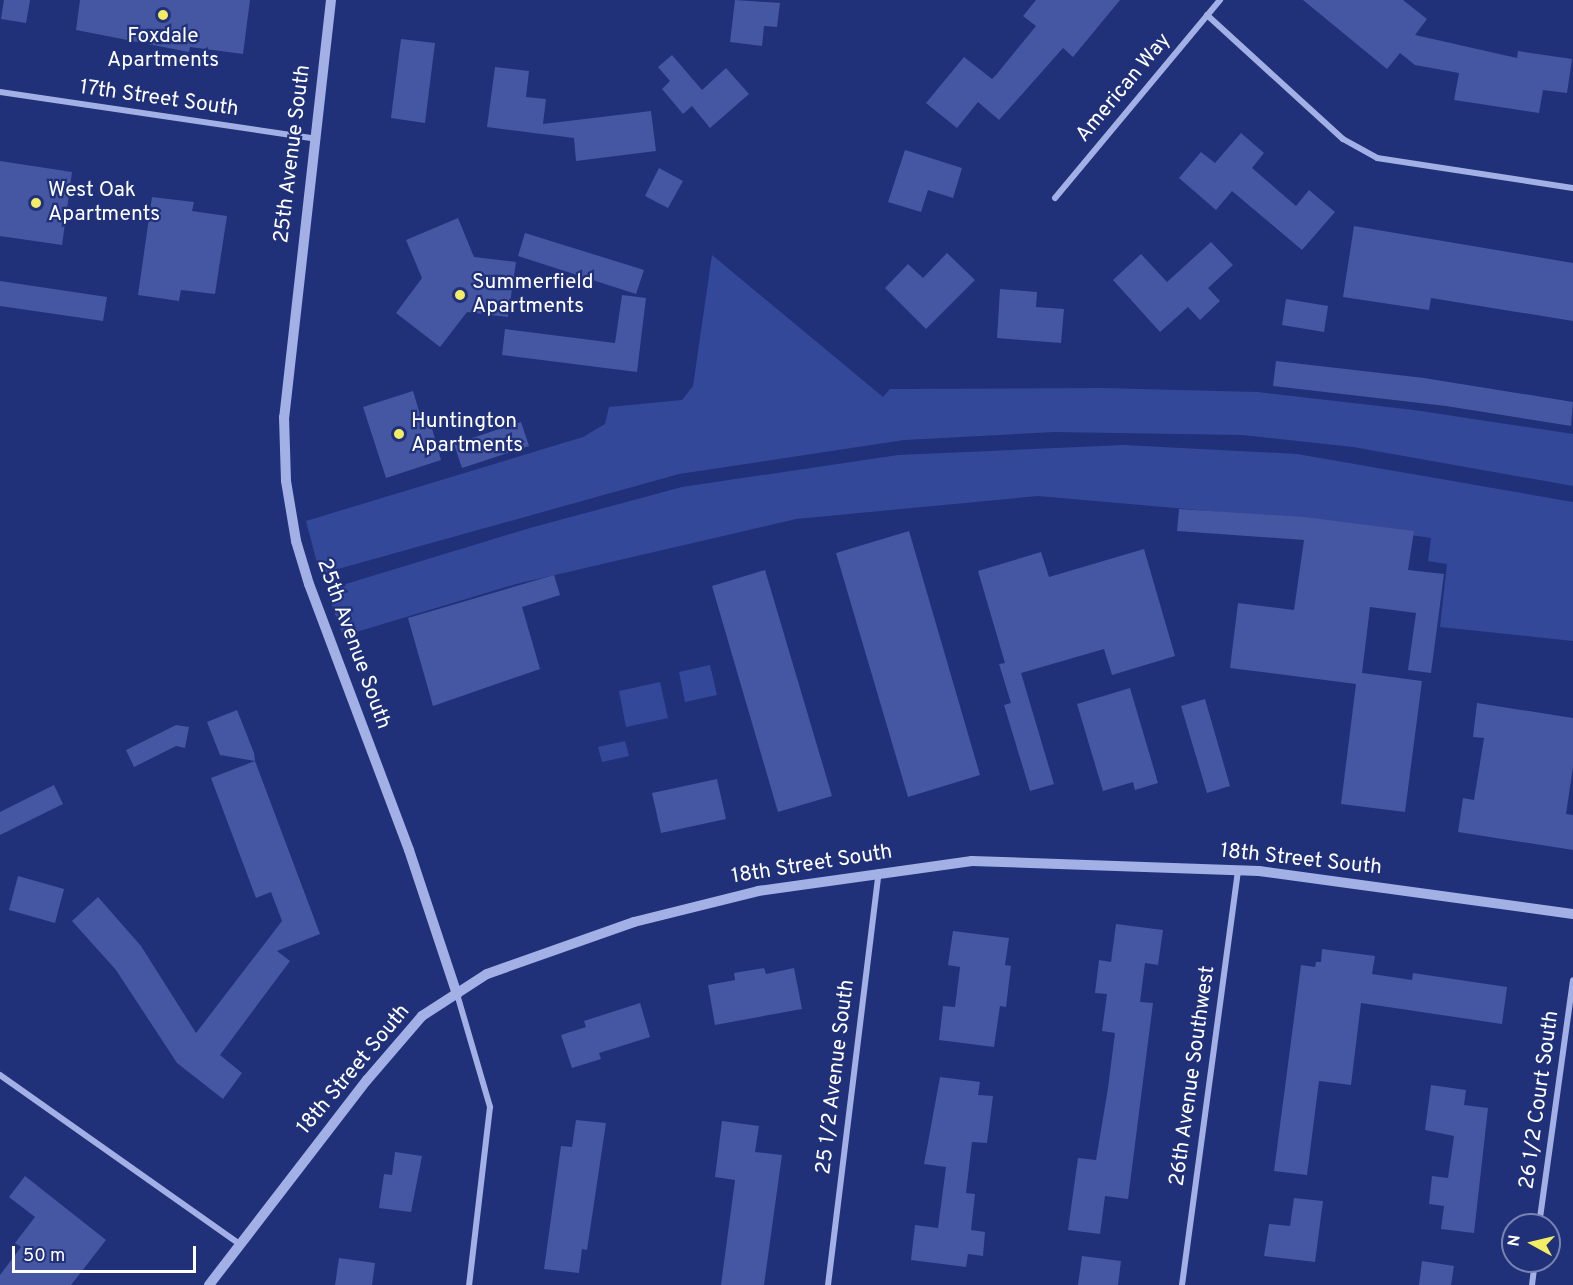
<!DOCTYPE html>
<html>
<head>
<meta charset="utf-8">
<style>
	body { margin:0 }
	#map { position:relative; width:1573px; height:1285px; overflow:hidden; background:#20317a; font-family:Overpass,sans-serif }
	div>[style] { position:absolute }
	.green>* { inset:0; background:#334899 }
	.building>* { inset:0; background:#4557a2 }
	.minor>* { height:6px; margin:-3px; padding:0 3px; transform-origin:3px; border-radius:3px; background:#a2b0e6 }
	.tertiary>* { height:10px; margin:-5px; padding:0 5px; transform-origin:5px; border-radius:5px; background:#a2b0e6 }
	.dots>* { width:16px; height:16px; translate:-50% -50%; box-sizing:border-box; border:3px solid #20317a; border-radius:50% }
	span { translate:-50% -50%; white-space:nowrap; text-align:center; line-height:1.15; -webkit-text-stroke:4.5px #20317a; paint-order:stroke }
	.poi-label { font-size:21px; color:#fff }
	.left { translate:0 -50%; text-align:left }
	.street-label { font-size:21px; color:#fff }
	.north { position:absolute; left:1501px; top:1213px; width:60px; height:60px; box-sizing:border-box; background:#20317a; border:2px solid #7983af; border-radius:50%; rotate:278deg; font-size:16px; font-weight:700; line-height:24px; text-align:center; color:#fff }
	.north::after { content:''; display:block; margin:auto; width:21px; height:27px; background:#f3ed63; clip-path:polygon(50% 0,100% 100%,50% 72%,0 100%) }
	.scale { position:absolute; left:12px; top:1246px; width:184px; height:27px; box-sizing:border-box; border:3px solid #fff; border-top:0; padding-left:8px; font-size:18px; line-height:21px; white-space:nowrap; color:#fff; -webkit-text-stroke:4px #20317a; paint-order:stroke }
</style>
</head>
<body>
<div id="map">
	<div class="green">
		<div style="clip-path:polygon(712px 255px,883px 397px,890px 389px,1102px 388px,1257px 392px,1414px 410px,1573px 434px,1573px 486px,1353px 447px,1242px 435px,1054px 432px,904px 440px,679px 474px,320px 574px,306px 521px,583px 437px,605px 424px,609px 407px,682px 400px,693px 386px)"></div>
		<div style="clip-path:polygon(1124px 445px,1297px 454px,1573px 502px,1573px 641px,1440px 627px,1447px 564px,1428px 561px,1431px 538px,1300px 519px,1038px 496px,796px 519px,516px 584px,343px 636px,326px 590px,530px 528px,682px 487px,898px 455px)"></div>
		<div style="clip-path:polygon(710px 665px,717px 695px,685px 702px,679px 672px)"></div>
		<div style="clip-path:polygon(660px 682px,668px 718px,626px 727px,619px 691px)"></div>
		<div style="clip-path:polygon(625px 741px,629px 756px,602px 762px,598px 747px)"></div>
	</div>
	<div class="building">
		<div style="clip-path:polygon(4px 0,30px 0,26px 23px,1px 19px)"></div>
		<div style="clip-path:polygon(80px 0,250px 0,243px 54px,190px 47px,189px 52px,76px 30px)"></div>
		<div style="clip-path:polygon(735px 0,780px 3px,777px 27px,764px 26px,762px 46px,730px 42px)"></div>
		<div style="clip-path:polygon(1036px 0,1120px 0,1073px 57px,1063px 48px,999px 120px,978px 102px,957px 128px,926px 103px,964px 57px,992px 79px,996px 75px,1036px 26px,1023px 16px)"></div>
		<div style="clip-path:polygon(1303px 0,1403px 0,1427px 19px,1415px 35px,1517px 58px,1518px 51px,1572px 59px,1567px 93px,1543px 90px,1539px 113px,1454px 100px,1459px 73px,1415px 65px,1400px 53px,1387px 69px)"></div>
		<div style="clip-path:polygon(401px 39px,435px 43px,425px 123px,391px 118px)"></div>
		<div style="clip-path:polygon(672px 55px,702px 90px,726px 68px,749px 94px,710px 128px,692px 106px,683px 114px,662px 89px,670px 81px,658px 67px)"></div>
		<div style="clip-path:polygon(495px 67px,529px 71px,526px 97px,546px 99px,543px 124px,651px 111px,656px 151px,576px 161px,574px 138px,487px 127px)"></div>
		<div style="clip-path:polygon(1241px 133px,1264px 153px,1252px 168px,1296px 206px,1309px 190px,1335px 212px,1302px 250px,1232px 191px,1216px 210px,1179px 178px,1201px 152px,1215px 163px)"></div>
		<div style="clip-path:polygon(905px 150px,962px 168px,953px 198px,928px 190px,921px 212px,888px 202px)"></div>
		<div style="clip-path:polygon(0 161px,72px 172px,62px 245px,0 236px)"></div>
		<div style="clip-path:polygon(659px 168px,683px 181px,668px 208px,645px 196px)"></div>
		<div style="clip-path:polygon(152px 197px,194px 202px,192px 211px,227px 216px,215px 294px,181px 290px,179px 301px,138px 295px)"></div>
		<div style="clip-path:polygon(458px 218px,474px 257px,516px 262px,508px 317px,467px 312px,440px 347px,396px 313px,422px 278px,406px 240px)"></div>
		<div style="clip-path:polygon(1354px 226px,1573px 263px,1573px 321px,1431px 298px,1429px 310px,1343px 297px)"></div>
		<div style="clip-path:polygon(525px 233px,644px 270px,636px 294px,518px 256px)"></div>
		<div style="clip-path:polygon(1211px 242px,1233px 265px,1208px 288px,1220px 301px,1200px 320px,1188px 307px,1160px 332px,1113px 280px,1141px 254px,1167px 282px)"></div>
		<div style="clip-path:polygon(947px 253px,975px 280px,926px 329px,885px 288px,908px 264px,923px 278px)"></div>
		<div style="clip-path:polygon(0 281px,107px 297px,103px 321px,0 306px)"></div>
		<div style="clip-path:polygon(1000px 289px,1037px 292px,1036px 307px,1064px 309px,1061px 343px,997px 338px)"></div>
		<div style="clip-path:polygon(622px 295px,646px 298px,637px 372px,502px 355px,505px 329px,615px 343px)"></div>
		<div style="clip-path:polygon(1286px 299px,1328px 306px,1324px 332px,1282px 325px)"></div>
		<div style="clip-path:polygon(1276px 361px,1424px 378px,1573px 402px,1571px 426px,1446px 406px,1273px 386px)"></div>
		<div style="clip-path:polygon(413px 391px,422px 421px,429px 418px,441px 460px,386px 478px,363px 407px)"></div>
		<div style="clip-path:polygon(521px 422px,529px 446px,462px 468px,454px 444px)"></div>
		<div style="clip-path:polygon(1179px 509px,1304px 517px,1414px 531px,1408px 570px,1444px 574px,1431px 673px,1408px 670px,1416px 613px,1370px 607px,1362px 673px,1422px 681px,1405px 812px,1341px 804px,1356px 684px,1230px 668px,1238px 603px,1294px 610px,1304px 540px,1177px 531px)"></div>
		<div style="clip-path:polygon(909px 531px,980px 775px,908px 797px,836px 553px)"></div>
		<div style="clip-path:polygon(1144px 549px,1175px 656px,1112px 675px,1104px 649px,1021px 673px,1054px 784px,1030px 791px,1004px 705px,1011px 703px,999px 664px,1005px 663px,978px 571px,1041px 552px,1049px 577px)"></div>
		<div style="clip-path:polygon(765px 570px,832px 796px,778px 812px,712px 586px)"></div>
		<div style="clip-path:polygon(554px 575px,560px 595px,522px 607px,540px 669px,433px 706px,408px 618px)"></div>
		<div style="clip-path:polygon(1130px 688px,1158px 783px,1135px 790px,1133px 782px,1103px 791px,1077px 704px)"></div>
		<div style="clip-path:polygon(1205px 699px,1230px 786px,1207px 793px,1181px 706px)"></div>
		<div style="clip-path:polygon(1477px 703px,1573px 718px,1573px 767px,1566px 814px,1573px 815px,1573px 850px,1458px 832px,1463px 798px,1474px 800px,1484px 738px,1473px 737px)"></div>
		<div style="clip-path:polygon(237px 710px,254px 753px,255px 761px,220px 755px,207px 722px)"></div>
		<div style="clip-path:polygon(176px 725px,189px 727px,185px 748px,176px 746px,134px 767px,126px 750px)"></div>
		<div style="clip-path:polygon(255px 761px,320px 934px,277px 951px,290px 961px,220px 1055px,242px 1073px,223px 1099px,177px 1063px,116px 970px,72px 921px,98px 897px,141px 946px,196px 1033px,282px 921px,271px 892px,256px 898px,211px 778px)"></div>
		<div style="clip-path:polygon(717px 779px,726px 819px,661px 833px,652px 793px)"></div>
		<div style="clip-path:polygon(54px 785px,63px 804px,0 835px,0 812px)"></div>
		<div style="clip-path:polygon(18px 876px,64px 889px,55px 923px,9px 910px)"></div>
		<div style="clip-path:polygon(1116px 924px,1163px 930px,1158px 965px,1145px 963px,1140px 1002px,1153px 1003px,1128px 1199px,1105px 1196px,1100px 1234px,1068px 1230px,1078px 1158px,1096px 1160px,1108px 1088px,1115px 1033px,1102px 1031px,1107px 994px,1095px 993px,1099px 960px,1111px 962px)"></div>
		<div style="clip-path:polygon(953px 931px,1009px 938px,1005px 965px,1011px 966px,1006px 1007px,1000px 1006px,994px 1047px,939px 1040px,943px 1006px,955px 1007px,960px 967px,948px 965px)"></div>
		<div style="clip-path:polygon(1322px 949px,1375px 956px,1372px 974px,1412px 980px,1413px 973px,1507px 987px,1502px 1024px,1361px 1003px,1351px 1085px,1319px 1081px,1307px 1175px,1274px 1171px,1301px 965px,1315px 967px,1316px 962px,1321px 962px)"></div>
		<div style="clip-path:polygon(764px 968px,766px 974px,794px 968px,802px 1009px,715px 1025px,708px 985px,735px 980px,734px 973px)"></div>
		<div style="clip-path:polygon(640px 1003px,650px 1037px,599px 1053px,601px 1059px,572px 1068px,561px 1035px,586px 1027px,584px 1021px)"></div>
		<div style="clip-path:polygon(940px 1077px,980px 1082px,978px 1095px,993px 1096px,987px 1143px,972px 1142px,966px 1193px,975px 1194px,971px 1230px,985px 1232px,983px 1256px,968px 1254px,966px 1267px,911px 1260px,915px 1225px,938px 1228px,946px 1167px,924px 1164px)"></div>
		<div style="clip-path:polygon(1431px 1085px,1466px 1090px,1464px 1105px,1488px 1108px,1474px 1233px,1441px 1229px,1444px 1206px,1429px 1204px,1432px 1176px,1448px 1178px,1454px 1136px,1425px 1130px)"></div>
		<div style="clip-path:polygon(576px 1120px,606px 1123px,587px 1250px,582px 1249px,579px 1273px,544px 1269px,561px 1146px,572px 1147px)"></div>
		<div style="clip-path:polygon(722px 1121px,759px 1126px,755px 1152px,782px 1155px,764px 1285px,721px 1285px,735px 1180px,715px 1177px)"></div>
		<div style="clip-path:polygon(395px 1152px,422px 1156px,411px 1212px,379px 1208px,384px 1174px,392px 1175px)"></div>
		<div style="clip-path:polygon(25px 1176px,106px 1240px,71px 1285px,0 1285px,0 1275px,21px 1247px,15px 1243px,35px 1217px,9px 1197px)"></div>
		<div style="clip-path:polygon(1294px 1198px,1323px 1201px,1315px 1262px,1264px 1256px,1269px 1224px,1290px 1226px)"></div>
		<div style="clip-path:polygon(1082px 1256px,1121px 1261px,1118px 1285px,1078px 1285px)"></div>
		<div style="clip-path:polygon(339px 1258px,375px 1263px,372px 1285px,335px 1285px)"></div>
		<div style="clip-path:polygon(1422px 1261px,1454px 1266px,1451px 1285px,1419px 1285px)"></div>
	</div>
	<div class="minor">
		<div style="left:1207px;top:15px;width:184px;rotate:42.4deg"></div>
		<div style="left:1343px;top:139px;width:39px;rotate:29deg"></div>
		<div style="left:1377px;top:158px;width:198px;rotate:8.7deg"></div>
		<div style="left:0;top:92px;width:316px;rotate:8.4deg"></div>
		<div style="left:1055px;top:198px;width:258px;rotate:-50.2deg"></div>
		<div style="left:457px;top:994px;width:118px;rotate:73.7deg"></div>
		<div style="left:490px;top:1107px;width:179px;rotate:96.7deg"></div>
		<div style="left:0;top:1075px;width:294px;rotate:35.2deg"></div>
		<div style="left:1539px;top:1225px;width:247px;rotate:-82.1deg"></div>
		<div style="left:828px;top:1285px;width:416px;rotate:-83deg"></div>
		<div style="left:1182px;top:1285px;width:418px;rotate:-82.3deg"></div>
		<div style="left:1532px;top:1285px;width:24px;rotate:-83deg"></div>
	</div>
	<div class="tertiary">
		<div style="left:331px;top:0;width:420px;rotate:96.4deg"></div>
		<div style="left:284px;top:417px;width:64px;rotate:88.2deg"></div>
		<div style="left:286px;top:481px;width:61px;rotate:80.5deg"></div>
		<div style="left:296px;top:541px;width:45px;rotate:73.2deg"></div>
		<div style="left:309px;top:584px;width:284px;rotate:69.4deg"></div>
		<div style="left:409px;top:850px;width:152px;rotate:71.6deg"></div>
		<div style="left:209px;top:1285px;width:259px;rotate:-52.4deg"></div>
		<div style="left:367px;top:1080px;width:84px;rotate:-49.3deg"></div>
		<div style="left:422px;top:1016px;width:77px;rotate:-32.9deg"></div>
		<div style="left:487px;top:974px;width:156px;rotate:-19.5deg"></div>
		<div style="left:634px;top:922px;width:128px;rotate:-14deg"></div>
		<div style="left:758px;top:891px;width:216px;rotate:-8deg"></div>
		<div style="left:972px;top:861px;width:287px;rotate:2deg"></div>
		<div style="left:1259px;top:871px;width:317px;rotate:7.8deg"></div>
	</div>
	<div class="dots">
		<div style="left:163px;top:15px;background:#f3ed63"></div>
		<div style="left:36px;top:203px;background:#f3ed63"></div>
		<div style="left:460px;top:295px;background:#f3ed63"></div>
		<div style="left:399px;top:434px;background:#f3ed63"></div>
	</div>
	<div class="poi-label">
		<span style="left:163px;top:49px">Foxdale<br>Apartments</span>
		<span class="left" style="left:48px;top:203px">West Oak<br>Apartments</span>
		<span class="left" style="left:472px;top:295px">Summerfield<br>Apartments</span>
		<span class="left" style="left:411px;top:434px">Huntington<br>Apartments</span>
	</div>
	<div class="street-label">
		<span style="left:1124px;top:88px;rotate:-50deg">American Way</span>
		<span style="left:159px;top:99px;rotate:8deg">17th Street South</span>
		<span style="left:293px;top:154px;rotate:-83deg">25th Avenue South</span>
		<span style="left:353px;top:644px;rotate:70deg">25th Avenue South</span>
		<span style="left:1301px;top:860px;rotate:6deg">18th Street South</span>
		<span style="left:812px;top:865px;rotate:-9deg">18th Street South</span>
		<span style="left:354px;top:1070px;rotate:-50deg">18th Street South</span>
		<span style="left:1193px;top:1076px;rotate:-82deg">26th Avenue Southwest</span>
		<span style="left:836px;top:1077px;rotate:-83deg">25 1/2 Avenue South</span>
		<span style="left:1540px;top:1100px;rotate:-82deg">26 1/2 Court South</span>
	</div>
	<div class="north">N</div>
	<div class="scale">50 m</div>
</div>
</body>
</html>
